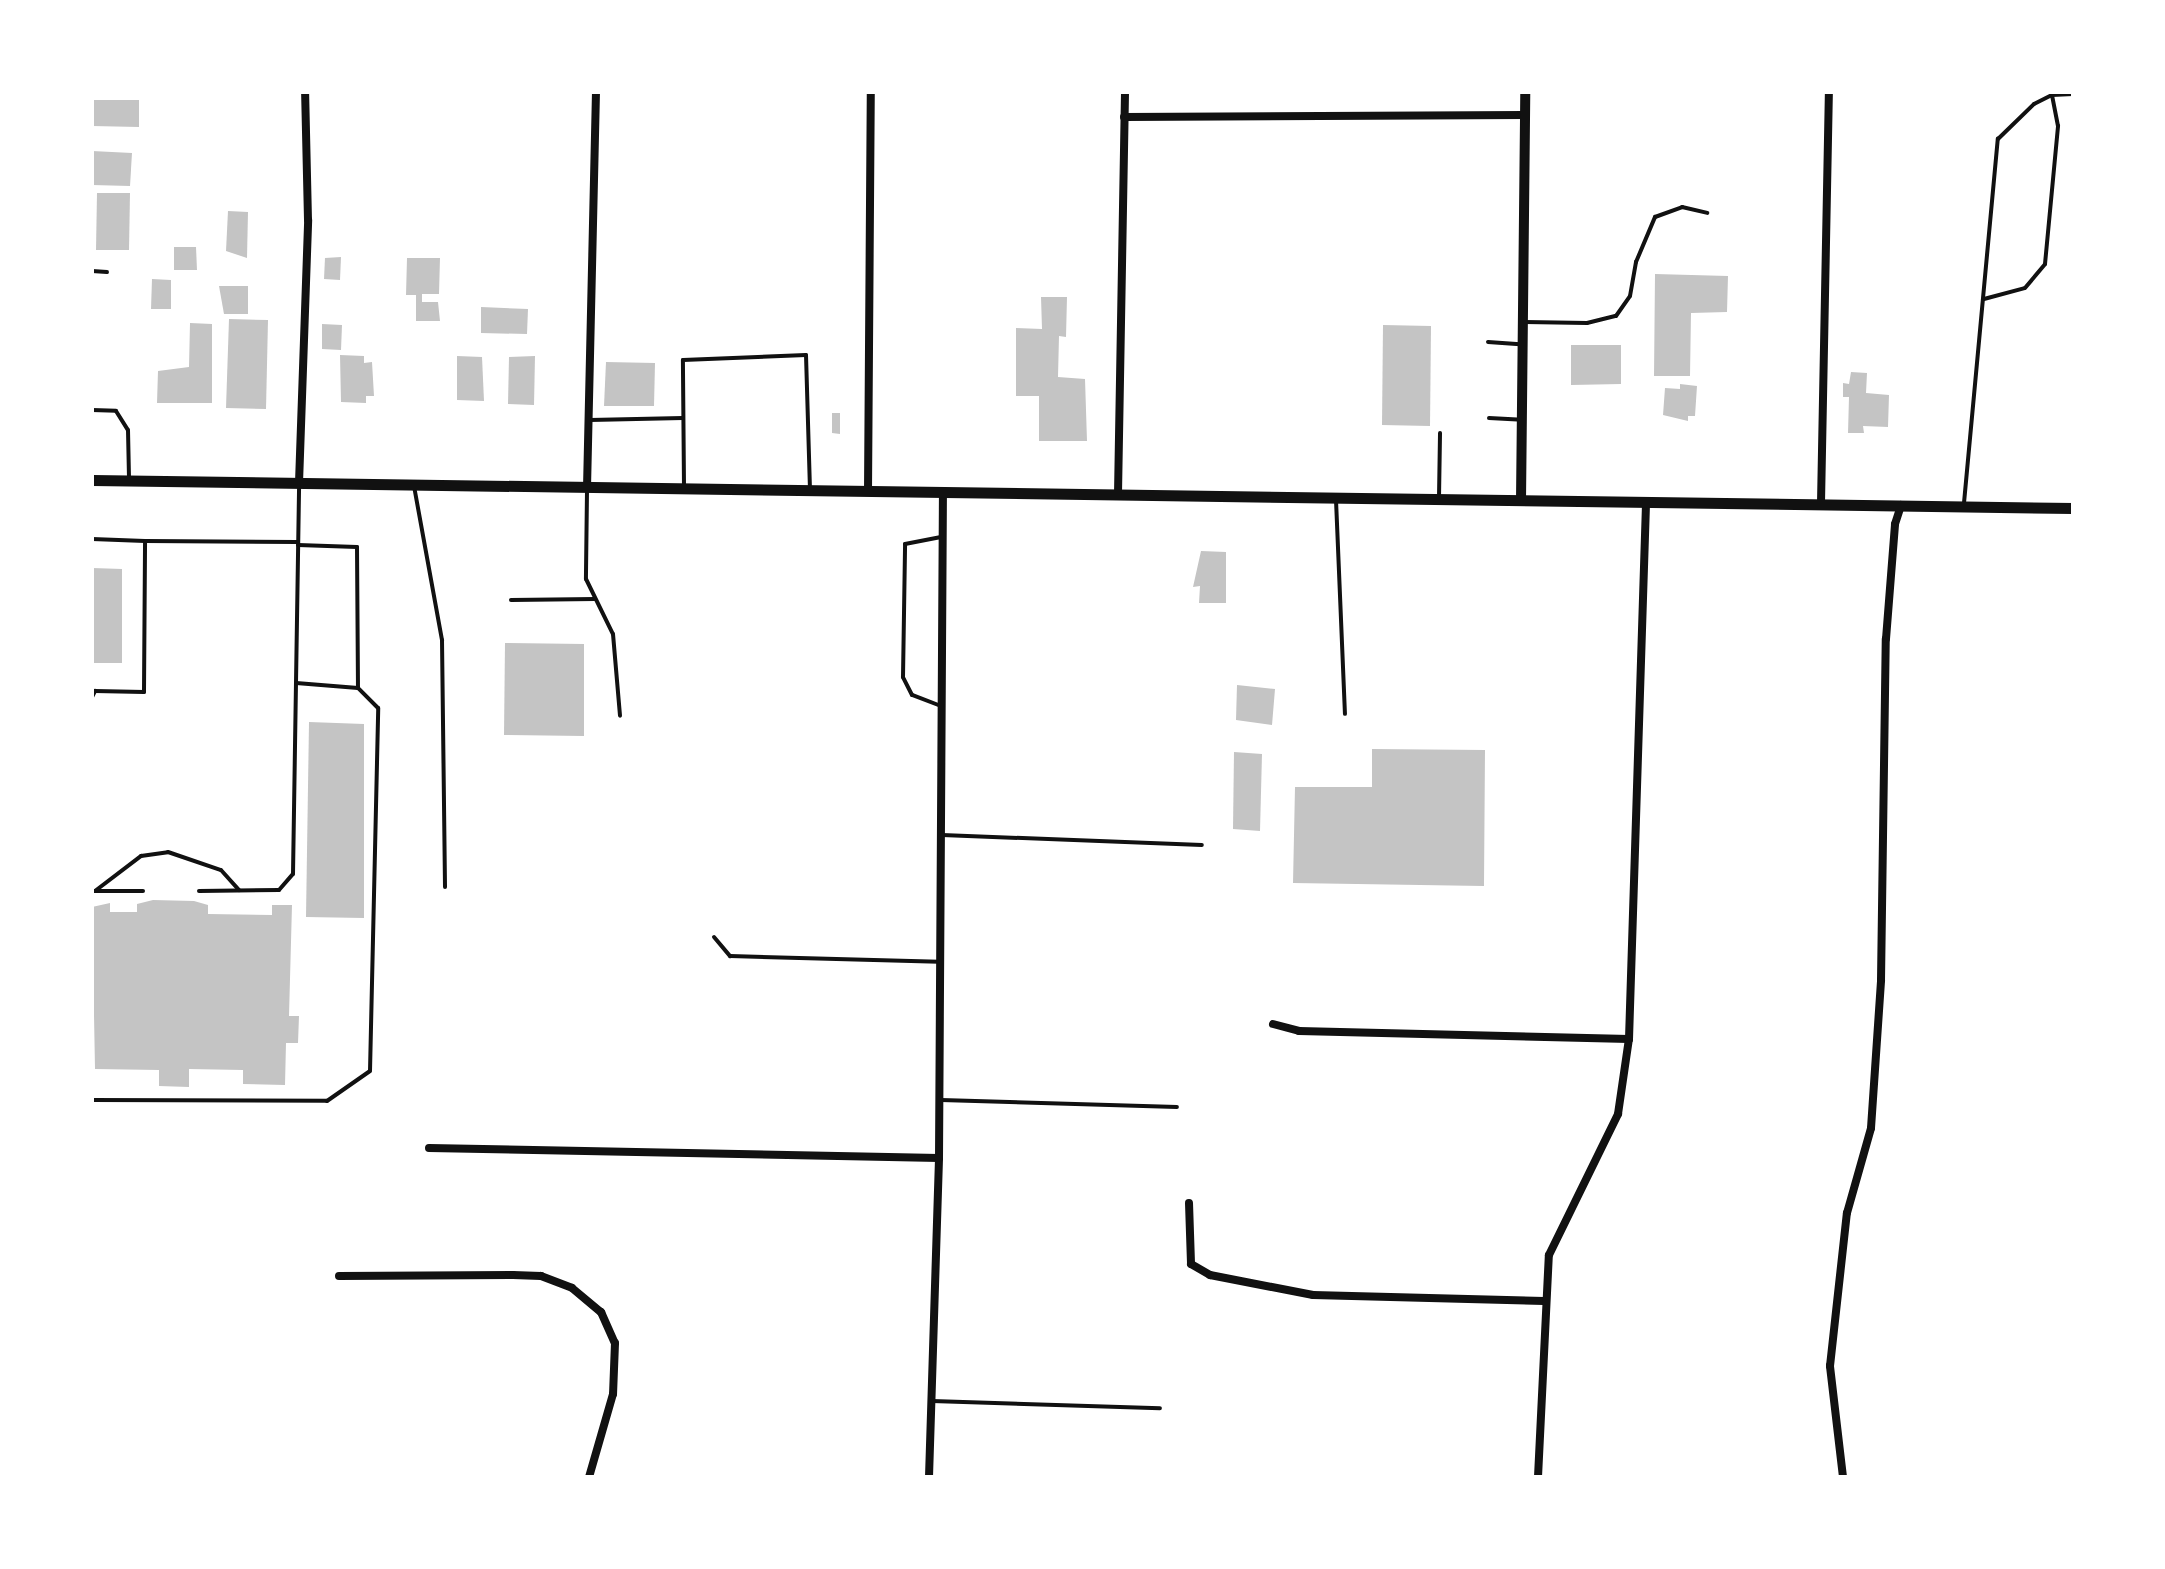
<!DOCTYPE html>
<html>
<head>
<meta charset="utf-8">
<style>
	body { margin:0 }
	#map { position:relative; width:2165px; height:1569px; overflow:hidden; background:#fff; font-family:Karla,sans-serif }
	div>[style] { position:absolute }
	.building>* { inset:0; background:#c4c4c4 }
	.service>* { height:4px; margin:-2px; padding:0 2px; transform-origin:2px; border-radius:2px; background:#111 }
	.minor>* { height:8px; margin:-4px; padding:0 4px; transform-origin:4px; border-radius:4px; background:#111 }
	.tertiary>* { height:10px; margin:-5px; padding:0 5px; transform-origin:5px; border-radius:5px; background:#111 }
	.secondary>* { height:11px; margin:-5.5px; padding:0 5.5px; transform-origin:5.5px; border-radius:5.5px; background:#111 }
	span { translate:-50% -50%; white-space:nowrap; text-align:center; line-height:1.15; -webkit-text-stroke:6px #fff; paint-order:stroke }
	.frame { position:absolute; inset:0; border:94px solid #fff; pointer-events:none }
</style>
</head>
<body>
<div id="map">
	<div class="building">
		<div style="clip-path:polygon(92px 100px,139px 100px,139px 127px,92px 126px)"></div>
		<div style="clip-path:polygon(92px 151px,132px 153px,130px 186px,92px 185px)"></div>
		<div style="clip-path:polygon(97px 193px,130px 193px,129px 250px,96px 250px)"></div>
		<div style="clip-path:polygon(228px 211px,248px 212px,247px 258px,226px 251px)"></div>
		<div style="clip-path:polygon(174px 247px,196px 247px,197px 270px,174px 270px)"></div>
		<div style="clip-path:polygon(341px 257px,340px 280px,324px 279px,325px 258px)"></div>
		<div style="clip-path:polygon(407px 258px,440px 258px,439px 294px,422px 294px,422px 302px,438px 302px,440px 321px,416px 321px,416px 295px,406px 295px)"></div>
		<div style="clip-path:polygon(1655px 274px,1728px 276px,1727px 312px,1691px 313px,1690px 376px,1654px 376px)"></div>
		<div style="clip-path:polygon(152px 279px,171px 280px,171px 309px,151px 309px)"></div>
		<div style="clip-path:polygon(219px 286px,248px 286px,248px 314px,224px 314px)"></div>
		<div style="clip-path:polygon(1041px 297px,1067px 297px,1066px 337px,1059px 336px,1058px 377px,1085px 379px,1087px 441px,1039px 441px,1039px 396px,1016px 396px,1016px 328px,1042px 329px)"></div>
		<div style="clip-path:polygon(481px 307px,528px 309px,527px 334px,481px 333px)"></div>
		<div style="clip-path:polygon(229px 319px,268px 320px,266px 409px,226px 408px)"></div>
		<div style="clip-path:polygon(190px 323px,212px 324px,212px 403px,157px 403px,158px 371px,189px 367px)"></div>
		<div style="clip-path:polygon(322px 324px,342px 325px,341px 350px,322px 349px)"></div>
		<div style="clip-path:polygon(1383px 325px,1431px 326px,1430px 426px,1382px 425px)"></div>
		<div style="clip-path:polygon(1571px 345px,1621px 345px,1621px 384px,1571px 385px)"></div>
		<div style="clip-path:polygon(340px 355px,364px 356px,364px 363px,372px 362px,374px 396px,366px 396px,366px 403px,341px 402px)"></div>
		<div style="clip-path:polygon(457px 356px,482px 357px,484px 401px,457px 400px)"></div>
		<div style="clip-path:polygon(535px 356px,534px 405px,508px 404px,509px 357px)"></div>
		<div style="clip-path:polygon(606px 362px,655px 363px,654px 406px,604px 406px)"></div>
		<div style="clip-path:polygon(1851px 372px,1867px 373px,1866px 393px,1889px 395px,1888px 427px,1863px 426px,1864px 433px,1848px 433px,1849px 397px,1843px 397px,1843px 383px,1849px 384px)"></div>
		<div style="clip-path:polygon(1680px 384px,1697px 386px,1695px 416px,1688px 416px,1688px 421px,1663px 415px,1665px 388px,1680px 389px)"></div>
		<div style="clip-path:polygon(832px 413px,840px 413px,840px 434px,832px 433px)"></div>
		<div style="clip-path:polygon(1201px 551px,1226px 552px,1226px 603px,1199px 603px,1200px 586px,1193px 587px)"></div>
		<div style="clip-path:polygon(92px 568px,122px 569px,122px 663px,92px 663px)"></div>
		<div style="clip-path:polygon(505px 643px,584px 644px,584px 736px,504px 735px)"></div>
		<div style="clip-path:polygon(1237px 685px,1275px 689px,1272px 725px,1236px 720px)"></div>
		<div style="clip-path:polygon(309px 722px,364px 724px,364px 918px,306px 917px)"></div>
		<div style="clip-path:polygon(1372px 749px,1485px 750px,1484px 886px,1293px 883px,1295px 787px,1372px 787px)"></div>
		<div style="clip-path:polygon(1234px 752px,1262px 754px,1260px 831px,1233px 829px)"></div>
		<div style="clip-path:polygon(153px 900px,194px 901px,208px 905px,208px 914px,272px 915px,272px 905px,292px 905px,289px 1016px,299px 1016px,298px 1043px,286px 1043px,285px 1085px,243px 1084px,243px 1070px,189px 1069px,189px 1087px,159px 1086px,159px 1070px,95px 1069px,92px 907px,110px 903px,110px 912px,137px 912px,137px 904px)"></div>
	</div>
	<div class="service">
		<div style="left:92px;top:271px;width:15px;rotate:4deg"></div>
		<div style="left:1984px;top:299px;width:42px;rotate:-15deg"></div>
		<div style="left:2025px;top:288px;width:31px;rotate:-50deg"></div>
		<div style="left:2045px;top:264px;width:139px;rotate:-84.6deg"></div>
		<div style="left:2058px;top:126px;width:32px;rotate:-101deg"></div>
		<div style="left:1525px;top:322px;width:62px;rotate:0.9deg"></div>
		<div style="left:1587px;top:323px;width:30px;rotate:-14deg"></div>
		<div style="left:1616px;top:316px;width:24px;rotate:-55deg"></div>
		<div style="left:1630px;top:296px;width:35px;rotate:-80deg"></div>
		<div style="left:1636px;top:262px;width:49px;rotate:-67.1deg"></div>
		<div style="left:1655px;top:217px;width:29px;rotate:-20deg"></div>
		<div style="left:1682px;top:207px;width:26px;rotate:13deg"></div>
		<div style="left:1488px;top:342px;width:32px;rotate:4deg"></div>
		<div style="left:92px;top:410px;width:24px;rotate:2deg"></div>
		<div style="left:116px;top:411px;width:22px;rotate:58deg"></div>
		<div style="left:128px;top:430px;width:48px;rotate:88.8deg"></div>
		<div style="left:1489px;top:418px;width:33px;rotate:3deg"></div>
		<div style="left:590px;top:420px;width:93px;rotate:-1.2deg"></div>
		<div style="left:414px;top:486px;width:157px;rotate:79.7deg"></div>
		<div style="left:442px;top:640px;width:247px;rotate:89.3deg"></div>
		<div style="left:684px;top:486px;width:126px;rotate:-90.5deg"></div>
		<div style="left:683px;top:360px;width:123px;rotate:-2.3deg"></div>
		<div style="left:806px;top:355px;width:133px;rotate:88.3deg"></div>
		<div style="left:587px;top:491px;width:88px;rotate:90.7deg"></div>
		<div style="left:586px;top:579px;width:61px;rotate:63.9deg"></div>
		<div style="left:613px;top:634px;width:82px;rotate:85.1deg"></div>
		<div style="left:1439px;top:498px;width:65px;rotate:-89.1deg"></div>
		<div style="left:1336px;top:500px;width:214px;rotate:87.6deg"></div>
		<div style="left:1964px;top:503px;width:366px;rotate:-84.7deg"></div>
		<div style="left:1998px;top:139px;width:50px;rotate:-44.2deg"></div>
		<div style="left:2034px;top:104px;width:20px;rotate:-27deg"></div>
		<div style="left:2052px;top:95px;width:21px;rotate:-3deg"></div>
		<div style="left:92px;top:539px;width:53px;rotate:2.2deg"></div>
		<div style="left:298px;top:545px;width:59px;rotate:1.9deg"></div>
		<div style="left:357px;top:547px;width:141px;rotate:89.6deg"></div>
		<div style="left:511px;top:600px;width:84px;rotate:-0.7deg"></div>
		<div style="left:92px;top:697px;width:7px;rotate:-63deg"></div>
		<div style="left:95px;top:691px;width:49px;rotate:1.2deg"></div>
		<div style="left:144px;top:692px;width:151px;rotate:-89.6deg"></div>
		<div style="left:145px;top:541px;width:152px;rotate:0.4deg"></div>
		<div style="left:941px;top:706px;width:31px;rotate:-159deg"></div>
		<div style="left:912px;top:695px;width:20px;rotate:-117deg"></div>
		<div style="left:903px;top:677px;width:133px;rotate:-89.1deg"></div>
		<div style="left:905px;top:544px;width:38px;rotate:-11deg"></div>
		<div style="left:942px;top:835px;width:260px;rotate:2.2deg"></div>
		<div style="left:92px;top:891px;width:51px"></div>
		<div style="left:95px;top:891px;width:58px;rotate:-37.3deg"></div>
		<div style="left:141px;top:856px;width:27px;rotate:-8deg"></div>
		<div style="left:168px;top:852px;width:56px;rotate:18.8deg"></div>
		<div style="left:221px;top:870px;width:27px;rotate:48deg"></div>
		<div style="left:199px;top:891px;width:80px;rotate:-0.7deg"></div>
		<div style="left:279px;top:890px;width:21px;rotate:-49deg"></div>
		<div style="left:293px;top:874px;width:388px;rotate:-89.1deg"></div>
		<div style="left:714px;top:937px;width:25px;rotate:50deg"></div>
		<div style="left:730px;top:956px;width:209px;rotate:1.6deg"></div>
		<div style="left:92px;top:1100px;width:235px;rotate:0.2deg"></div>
		<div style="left:327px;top:1101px;width:52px;rotate:-34.9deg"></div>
		<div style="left:370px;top:1071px;width:363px;rotate:-88.7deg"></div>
		<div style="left:378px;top:708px;width:28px;rotate:-135deg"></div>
		<div style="left:358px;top:688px;width:62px;rotate:-175.4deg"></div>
		<div style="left:941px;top:1100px;width:236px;rotate:1.7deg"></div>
		<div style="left:932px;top:1401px;width:228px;rotate:1.8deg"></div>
	</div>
	<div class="minor">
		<div style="left:1124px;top:117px;width:400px;rotate:-0.3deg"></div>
		<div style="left:299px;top:483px;width:263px;rotate:-88deg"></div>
		<div style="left:308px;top:220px;width:128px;rotate:-91.3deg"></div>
		<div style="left:587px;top:488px;width:396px;rotate:-88.7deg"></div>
		<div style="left:868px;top:491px;width:399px;rotate:-89.6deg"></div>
		<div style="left:1118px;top:494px;width:402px;rotate:-89deg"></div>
		<div style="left:1821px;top:503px;width:411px;rotate:-88.9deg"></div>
		<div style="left:1273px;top:1024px;width:27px;rotate:15deg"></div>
		<div style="left:1299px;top:1031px;width:330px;rotate:1.4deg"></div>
		<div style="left:429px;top:1148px;width:510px;rotate:1.12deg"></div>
		<div style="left:1189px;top:1203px;width:61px;rotate:88.1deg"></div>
		<div style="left:1191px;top:1264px;width:22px;rotate:30deg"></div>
		<div style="left:1210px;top:1275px;width:105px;rotate:11deg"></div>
		<div style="left:1313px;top:1295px;width:231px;rotate:1.5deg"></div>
		<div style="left:339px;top:1276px;width:174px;rotate:-0.3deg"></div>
		<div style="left:513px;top:1275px;width:28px;rotate:2deg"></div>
		<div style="left:541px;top:1276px;width:33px;rotate:21deg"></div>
		<div style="left:572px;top:1288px;width:38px;rotate:40deg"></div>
		<div style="left:601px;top:1312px;width:34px;rotate:66deg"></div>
		<div style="left:615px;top:1343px;width:51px;rotate:92.2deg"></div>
		<div style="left:613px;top:1394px;width:86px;rotate:106.1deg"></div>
		<div style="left:929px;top:1477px;width:319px;rotate:-88.2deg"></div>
		<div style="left:939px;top:1158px;width:667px;rotate:-89.66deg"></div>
		<div style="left:1538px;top:1477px;width:222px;rotate:-87.2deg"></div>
		<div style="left:1549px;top:1255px;width:157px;rotate:-63.9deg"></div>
		<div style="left:1618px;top:1114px;width:76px;rotate:-81.7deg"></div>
		<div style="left:1629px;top:1039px;width:536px;rotate:-88.18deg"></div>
		<div style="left:1843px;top:1477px;width:112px;rotate:-96.7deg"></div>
		<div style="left:1830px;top:1366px;width:154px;rotate:-83.7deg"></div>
		<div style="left:1847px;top:1213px;width:88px;rotate:-74.2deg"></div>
		<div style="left:1871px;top:1128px;width:148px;rotate:-86.1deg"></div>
		<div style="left:1881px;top:980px;width:341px;rotate:-89.2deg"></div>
		<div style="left:1886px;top:639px;width:115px;rotate:-85.5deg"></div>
		<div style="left:1895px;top:524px;width:20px;rotate:-72deg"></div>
	</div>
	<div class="tertiary">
		<div style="left:1521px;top:501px;width:409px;rotate:-89.4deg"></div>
	</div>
	<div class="secondary">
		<div style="left:92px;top:480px;width:1981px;rotate:0.81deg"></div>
	</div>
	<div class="frame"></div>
</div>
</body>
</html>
